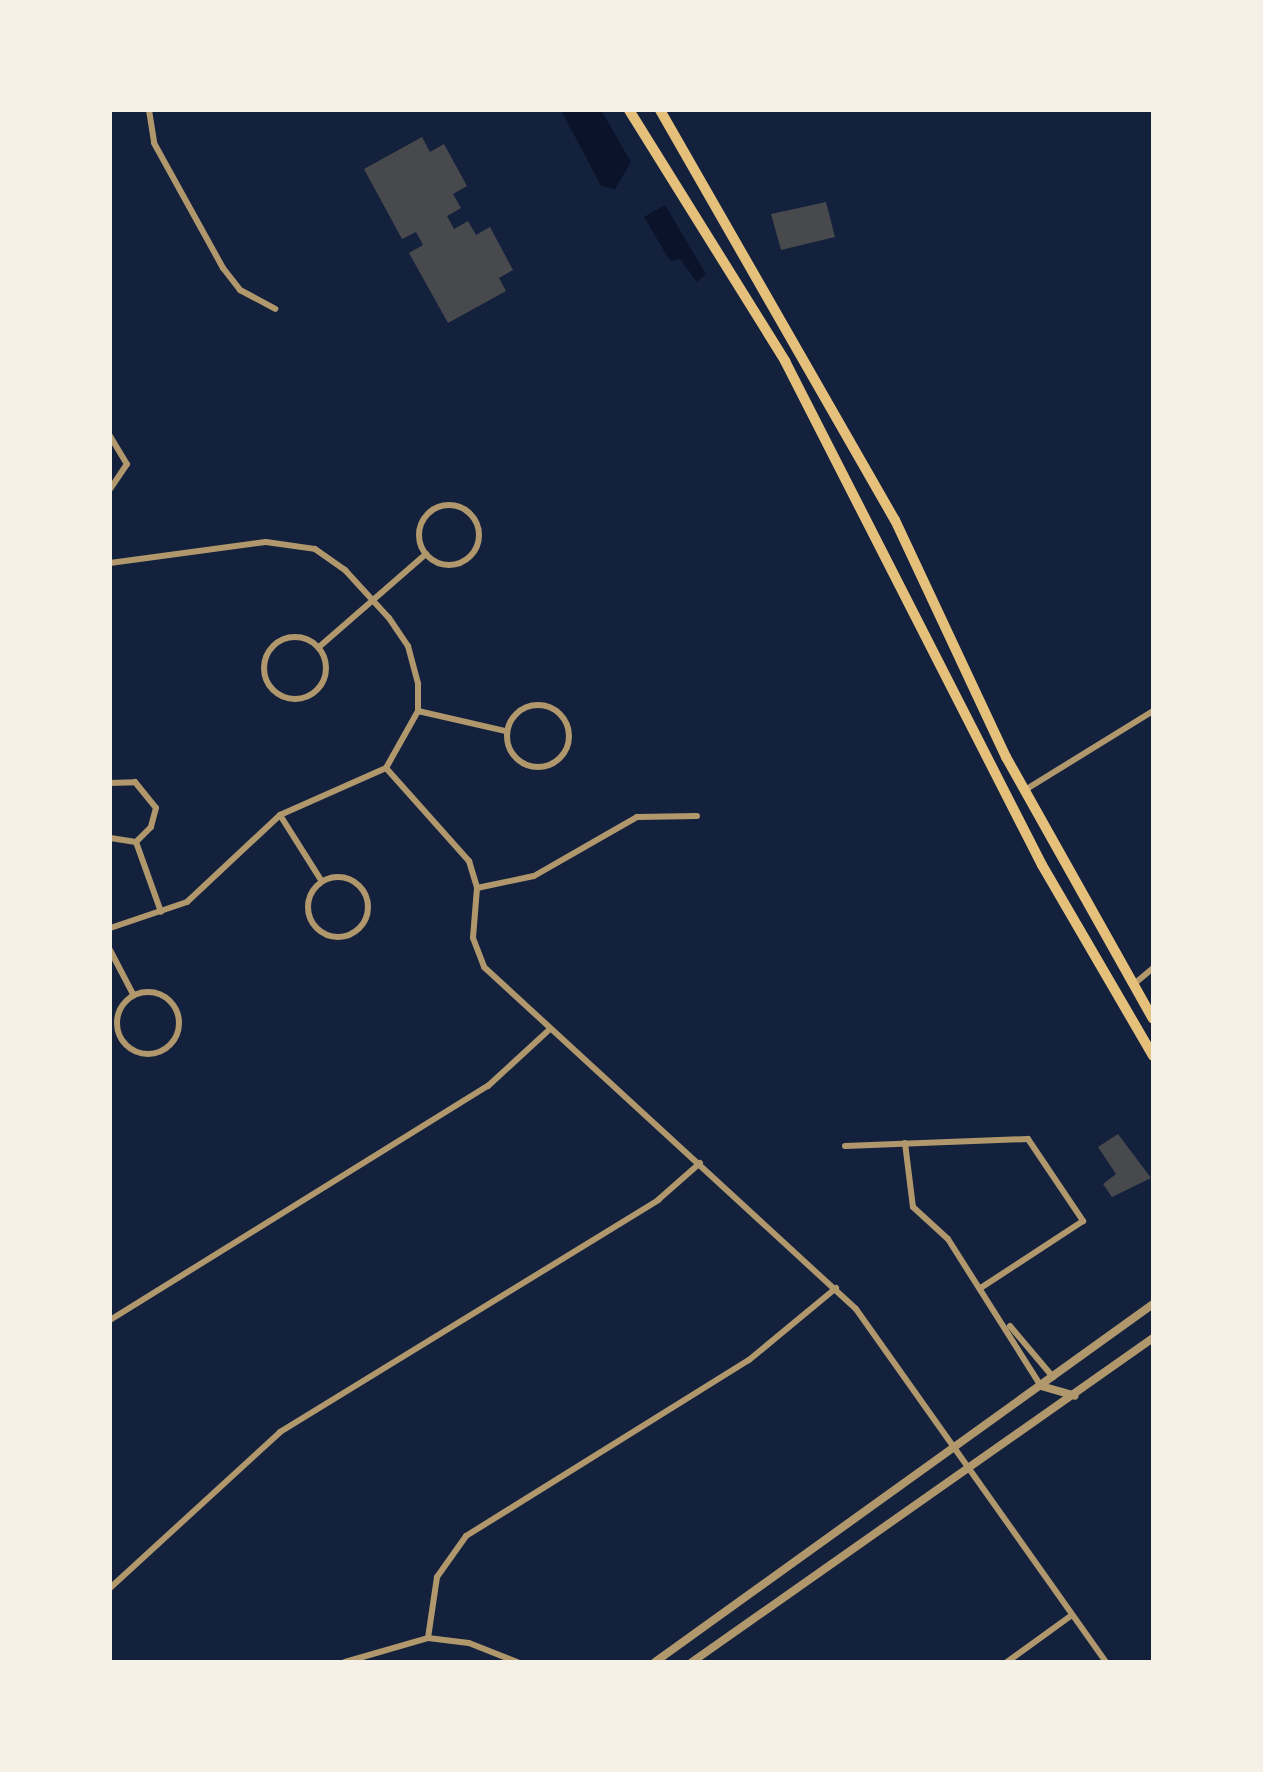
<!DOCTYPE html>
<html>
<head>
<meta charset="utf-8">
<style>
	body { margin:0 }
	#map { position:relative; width:1263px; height:1772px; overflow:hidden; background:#14213d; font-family:"DejaVu Sans",sans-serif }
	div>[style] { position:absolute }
	.water>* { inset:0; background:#0b132b }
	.building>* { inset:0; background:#48494c }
	.minor>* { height:6px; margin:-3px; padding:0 3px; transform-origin:3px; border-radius:3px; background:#b1986c }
	.minor>.ring { margin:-3px; padding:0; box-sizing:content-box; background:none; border:6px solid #b1986c; border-radius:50% }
	.tertiary>* { height:8px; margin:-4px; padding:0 4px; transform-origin:4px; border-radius:4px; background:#b1986c }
	.trunk>* { height:10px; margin:-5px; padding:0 5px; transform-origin:5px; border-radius:5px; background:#e5c07b }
	span { translate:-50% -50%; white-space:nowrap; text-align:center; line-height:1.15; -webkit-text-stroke:8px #f6f1e7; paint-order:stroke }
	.frame { position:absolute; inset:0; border:112px solid #f6f1e7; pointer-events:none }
</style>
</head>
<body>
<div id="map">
	<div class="water">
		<div style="clip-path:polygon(561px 110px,601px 110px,631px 162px,615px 189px,601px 186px)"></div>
		<div style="clip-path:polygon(665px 205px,706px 274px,697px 282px,680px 259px,670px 261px,644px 217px)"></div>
	</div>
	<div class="building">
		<div style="clip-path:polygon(422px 137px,430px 152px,444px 144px,467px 186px,453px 194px,461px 208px,447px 216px,454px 229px,468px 221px,476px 235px,490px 227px,513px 270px,499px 278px,506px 291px,448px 323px,409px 253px,423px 245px,416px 232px,402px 239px,364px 169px)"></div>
		<div style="clip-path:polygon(826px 202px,835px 237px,781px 250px,771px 214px)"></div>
		<div style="clip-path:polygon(1118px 1134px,1151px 1178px,1112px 1197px,1103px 1184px,1116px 1174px,1098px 1147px)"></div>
	</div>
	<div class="minor">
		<div style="left:149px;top:110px;width:33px;rotate:81deg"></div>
		<div style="left:154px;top:143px;width:143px;rotate:61.1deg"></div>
		<div style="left:223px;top:268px;width:28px;rotate:52deg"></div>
		<div style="left:240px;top:290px;width:40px;rotate:28deg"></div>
		<div style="left:110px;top:436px;width:33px;rotate:59deg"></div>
		<div style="left:127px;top:464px;width:30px;rotate:124deg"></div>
		<div class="ring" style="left:419px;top:505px;width:54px;height:54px"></div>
		<div style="left:110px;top:563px;width:157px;rotate:-7.7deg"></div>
		<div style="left:266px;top:542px;width:49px;rotate:8.1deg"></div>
		<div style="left:315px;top:549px;width:37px;rotate:35deg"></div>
		<div style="left:345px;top:570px;width:65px;rotate:47.5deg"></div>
		<div style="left:389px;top:618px;width:34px;rotate:56deg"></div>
		<div style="left:408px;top:646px;width:39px;rotate:75deg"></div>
		<div style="left:418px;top:684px;width:27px;rotate:90deg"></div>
		<div style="left:418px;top:711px;width:65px;rotate:119.3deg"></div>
		<div style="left:386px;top:768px;width:116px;rotate:156.1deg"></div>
		<div style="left:280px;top:815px;width:127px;rotate:136.9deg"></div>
		<div style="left:187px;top:902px;width:81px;rotate:161.3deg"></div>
		<div class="ring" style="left:264px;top:637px;width:56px;height:56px"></div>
		<div style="left:319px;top:647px;width:142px;rotate:-41deg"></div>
		<div class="ring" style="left:507px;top:705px;width:56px;height:56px"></div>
		<div style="left:418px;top:711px;width:89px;rotate:12.9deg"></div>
		<div style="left:386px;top:768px;width:125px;rotate:48.3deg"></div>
		<div style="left:469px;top:861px;width:28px;rotate:73deg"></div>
		<div style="left:477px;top:888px;width:50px;rotate:94.6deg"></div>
		<div style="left:473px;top:938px;width:31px;rotate:69deg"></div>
		<div style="left:484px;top:967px;width:505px;rotate:42.59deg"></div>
		<div style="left:856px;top:1309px;width:433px;rotate:54.7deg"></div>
		<div style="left:110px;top:783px;width:25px;rotate:-2deg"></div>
		<div style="left:135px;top:782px;width:33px;rotate:51deg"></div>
		<div style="left:156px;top:808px;width:20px;rotate:105deg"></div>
		<div style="left:151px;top:827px;width:21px;rotate:135deg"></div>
		<div style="left:136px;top:842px;width:26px;rotate:-171deg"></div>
		<div style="left:1025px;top:790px;width:150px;rotate:-31.7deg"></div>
		<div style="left:280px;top:815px;width:77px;rotate:57.8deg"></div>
		<div style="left:136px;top:842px;width:74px;rotate:70.3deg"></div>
		<div class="ring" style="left:308px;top:877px;width:54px;height:54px"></div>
		<div style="left:477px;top:888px;width:58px;rotate:-11.9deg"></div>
		<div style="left:534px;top:876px;width:119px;rotate:-29.8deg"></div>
		<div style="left:637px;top:817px;width:60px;rotate:-1deg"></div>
		<div style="left:110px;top:950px;width:50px;rotate:62.4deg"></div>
		<div style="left:1134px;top:984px;width:25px;rotate:-40deg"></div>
		<div class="ring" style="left:117px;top:992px;width:56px;height:56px"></div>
		<div style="left:905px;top:1143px;width:64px;rotate:82.9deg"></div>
		<div style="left:913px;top:1207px;width:47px;rotate:42.4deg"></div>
		<div style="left:948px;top:1239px;width:174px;rotate:57.7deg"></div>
		<div style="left:845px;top:1146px;width:183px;rotate:-2.2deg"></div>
		<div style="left:1028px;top:1139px;width:99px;rotate:56.1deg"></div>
		<div style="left:1083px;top:1221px;width:121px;rotate:146.8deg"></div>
		<div style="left:110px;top:1320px;width:445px;rotate:-31.8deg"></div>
		<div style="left:488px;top:1086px;width:84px;rotate:-42.6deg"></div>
		<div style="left:1010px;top:1326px;width:67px;rotate:49.9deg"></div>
		<div style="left:110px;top:1588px;width:231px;rotate:-42.5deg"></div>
		<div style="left:280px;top:1432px;width:444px;rotate:-31.5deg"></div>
		<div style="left:658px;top:1200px;width:56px;rotate:-41.4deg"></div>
		<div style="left:428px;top:1638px;width:62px;rotate:-81.6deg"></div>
		<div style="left:437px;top:1577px;width:50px;rotate:-54.7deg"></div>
		<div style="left:466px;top:1536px;width:333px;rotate:-31.9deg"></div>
		<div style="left:749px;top:1360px;width:113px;rotate:-39.6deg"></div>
		<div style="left:345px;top:1662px;width:86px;rotate:-16.1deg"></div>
		<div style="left:428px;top:1638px;width:41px;rotate:7deg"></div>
		<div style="left:469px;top:1643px;width:52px;rotate:21.6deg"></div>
		<div style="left:1007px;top:1662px;width:80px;rotate:-35.9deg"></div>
	</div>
	<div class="tertiary">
		<div style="left:1041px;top:1386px;width:35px;rotate:16deg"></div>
		<div style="left:655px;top:1662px;width:613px;rotate:-35.71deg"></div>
		<div style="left:692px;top:1662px;width:563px;rotate:-35.1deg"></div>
	</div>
	<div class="trunk">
		<div style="left:629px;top:110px;width:296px;rotate:58.1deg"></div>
		<div style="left:785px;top:361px;width:566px;rotate:62.98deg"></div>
		<div style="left:1042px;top:865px;width:221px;rotate:59.8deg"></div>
		<div style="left:660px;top:110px;width:473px;rotate:60.2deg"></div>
		<div style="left:895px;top:520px;width:262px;rotate:64.9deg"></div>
		<div style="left:1006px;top:757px;width:300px;rotate:60.7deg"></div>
	</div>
	<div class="frame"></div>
</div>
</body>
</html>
